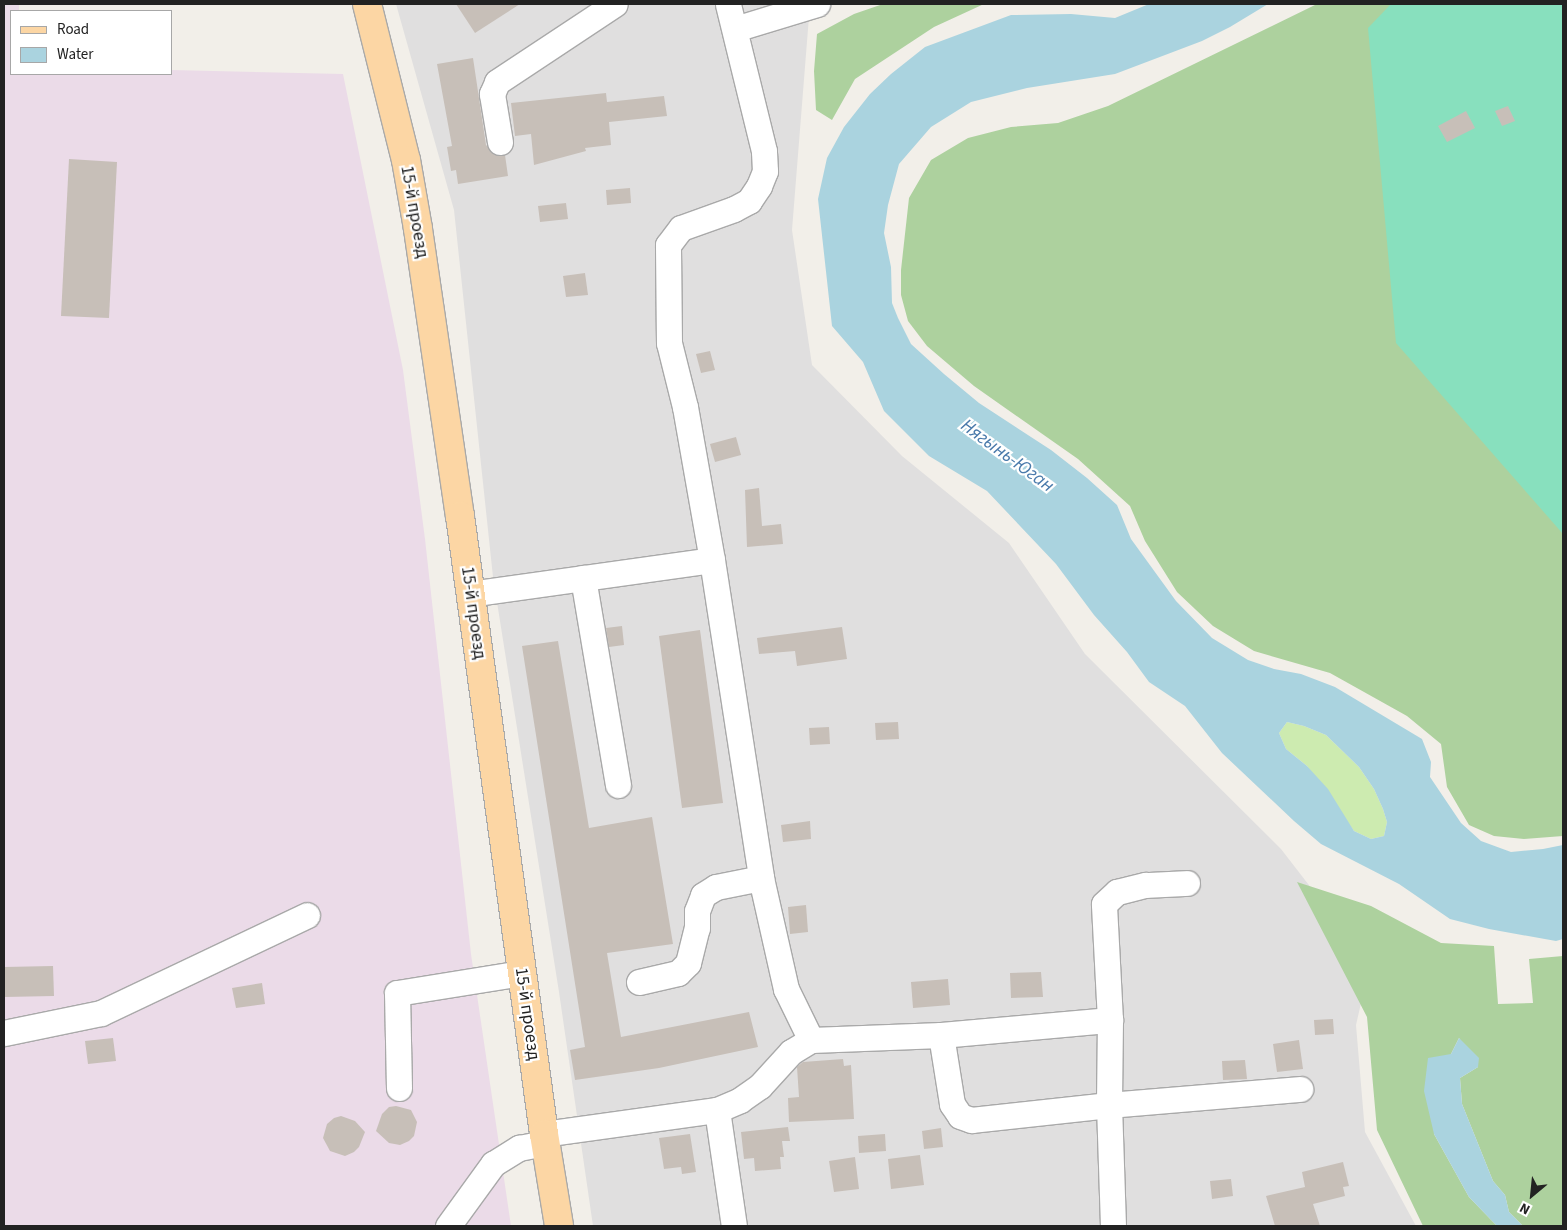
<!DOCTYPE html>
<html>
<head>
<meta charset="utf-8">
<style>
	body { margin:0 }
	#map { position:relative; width:1567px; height:1230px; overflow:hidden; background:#f2efe9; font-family:"Source Sans 3",sans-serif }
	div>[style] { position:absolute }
	.residential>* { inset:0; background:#e0dfdf }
	.industrial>* { inset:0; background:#ebdbe8 }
	.grass>* { inset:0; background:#cdebb0 }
	.forest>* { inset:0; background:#add19e }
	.pitch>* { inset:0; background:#88e0be }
	.water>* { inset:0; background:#aad3df }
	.building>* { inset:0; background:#c7bfb8 }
	.roads { filter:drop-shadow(1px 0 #a9a9a9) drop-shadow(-1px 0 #a9a9a9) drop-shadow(0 1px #a9a9a9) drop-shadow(0 -1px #a9a9a9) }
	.minor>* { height:25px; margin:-12.5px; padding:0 12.5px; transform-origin:12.5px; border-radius:12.5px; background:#fff }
	.major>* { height:28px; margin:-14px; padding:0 14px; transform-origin:14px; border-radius:14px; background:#fcd6a4 }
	span { translate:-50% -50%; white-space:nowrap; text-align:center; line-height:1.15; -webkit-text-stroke:4.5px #fff; paint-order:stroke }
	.street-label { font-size:18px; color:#222 }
	.water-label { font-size:19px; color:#4a7aab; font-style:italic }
	.frame { position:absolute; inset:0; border:5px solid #222; pointer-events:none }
	.legend { position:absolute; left:10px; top:10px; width:162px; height:65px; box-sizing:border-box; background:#fff; border:1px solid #a7a7a7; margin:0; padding:6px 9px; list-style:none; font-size:15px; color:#222 }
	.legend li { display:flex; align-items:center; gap:10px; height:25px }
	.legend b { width:25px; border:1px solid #a7a7a7 }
	.north { position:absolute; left:1507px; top:1170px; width:50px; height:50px; -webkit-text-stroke:4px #fff; paint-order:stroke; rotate:208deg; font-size:14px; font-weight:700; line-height:20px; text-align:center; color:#222 }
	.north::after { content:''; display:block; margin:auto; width:18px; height:22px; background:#222; clip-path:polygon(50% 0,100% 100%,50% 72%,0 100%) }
</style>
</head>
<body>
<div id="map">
	<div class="residential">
		<div style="clip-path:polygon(396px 4px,810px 4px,792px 230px,812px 365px,902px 456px,1009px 543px,1085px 654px,1281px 849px,1370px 964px,1356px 1025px,1365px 1132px,1416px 1226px,593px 1226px,559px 992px,493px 577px,454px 210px)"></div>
	</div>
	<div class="industrial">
		<div style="clip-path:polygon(4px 4px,19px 4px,19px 11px,11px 11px,11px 74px,171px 74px,171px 70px,343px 74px,403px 370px,425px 539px,471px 954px,511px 1226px,4px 1226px)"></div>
	</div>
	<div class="grass">
		<div style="clip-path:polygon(1287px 722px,1304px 726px,1326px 735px,1359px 767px,1374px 789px,1383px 809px,1387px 822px,1384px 836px,1371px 839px,1354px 831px,1307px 766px,1286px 749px,1279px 733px)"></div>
	</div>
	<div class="forest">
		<div style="clip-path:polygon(883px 4px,984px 4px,934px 27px,855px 79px,832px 120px,816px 110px,814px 71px,817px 34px,854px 14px)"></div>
		<div style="clip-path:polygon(1317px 4px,1563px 4px,1563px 836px,1524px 839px,1494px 836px,1469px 825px,1447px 787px,1441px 744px,1407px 716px,1330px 673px,1254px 651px,1213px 626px,1177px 592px,1145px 541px,1130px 506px,1078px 459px,974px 386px,927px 346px,908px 321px,901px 295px,901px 270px,909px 198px,931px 160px,968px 138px,1011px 127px,1058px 123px,1108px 106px)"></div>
		<div style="clip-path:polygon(1297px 882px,1371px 906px,1441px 943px,1494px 946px,1498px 1004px,1533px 1003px,1529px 959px,1563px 956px,1563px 1226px,1523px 1226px,1509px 1212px,1505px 1195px,1493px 1181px,1462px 1104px,1460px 1078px,1478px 1067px,1459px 1038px,1451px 1054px,1434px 1134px,1469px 1197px,1497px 1226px,1423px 1226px,1377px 1130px,1367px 1017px)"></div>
	</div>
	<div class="pitch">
		<div style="clip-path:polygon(1391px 4px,1563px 4px,1563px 534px,1396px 343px,1368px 28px)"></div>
	</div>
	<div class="water">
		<div style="clip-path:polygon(evenodd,1149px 4px,1268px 4px,1230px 27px,1202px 41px,1115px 74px,1027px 88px,971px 102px,931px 127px,899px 164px,888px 205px,884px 233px,891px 267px,892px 303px,898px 318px,911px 344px,944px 374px,979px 403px,1051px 450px,1087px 478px,1117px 505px,1131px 539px,1176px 601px,1212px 638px,1248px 660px,1274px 669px,1301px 674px,1335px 687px,1422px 739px,1431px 762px,1430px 777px,1461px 823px,1481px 841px,1511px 852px,1543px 849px,1563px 845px,1563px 939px,1556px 941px,1489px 929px,1450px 919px,1399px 884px,1321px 844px,1294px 821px,1222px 753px,1185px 706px,1149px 682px,1127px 652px,1094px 615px,1056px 564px,987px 491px,929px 456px,884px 411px,863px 362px,832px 326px,818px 199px,827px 158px,844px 127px,870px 94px,891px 74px,925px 47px,1011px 15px,1071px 14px,1115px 18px,1149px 4px,1287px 722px,1304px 726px,1326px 735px,1359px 767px,1374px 789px,1383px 809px,1387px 822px,1384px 836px,1371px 839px,1354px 831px,1328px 789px,1307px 766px,1286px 749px,1279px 733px,1287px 722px)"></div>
		<div style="clip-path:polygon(1459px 1038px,1479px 1058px,1478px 1067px,1460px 1078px,1462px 1104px,1493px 1181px,1505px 1195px,1509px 1212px,1523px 1226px,1497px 1226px,1469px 1197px,1434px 1134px,1424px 1091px,1428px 1058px,1451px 1054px)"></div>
	</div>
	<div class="building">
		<div style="clip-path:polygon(456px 4px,520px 4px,475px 33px)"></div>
		<div style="clip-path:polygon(473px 58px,486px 145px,495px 155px,505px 155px,508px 176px,458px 184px,456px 170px,451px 171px,447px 147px,452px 146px,437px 64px)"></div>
		<div style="clip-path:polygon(606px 93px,607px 102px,664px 96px,667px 116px,609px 122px,611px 145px,585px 148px,586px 151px,534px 165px,531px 134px,515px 136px,511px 103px)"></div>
		<div style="clip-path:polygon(1508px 106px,1515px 121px,1502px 126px,1495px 111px)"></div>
		<div style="clip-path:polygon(1466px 111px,1475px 128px,1447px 142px,1438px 126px)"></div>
		<div style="clip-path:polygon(69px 159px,117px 162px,109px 318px,61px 316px)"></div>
		<div style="clip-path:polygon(630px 188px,631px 203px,607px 205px,606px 190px)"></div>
		<div style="clip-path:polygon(566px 203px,568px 219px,540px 222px,538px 206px)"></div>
		<div style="clip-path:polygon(585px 273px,588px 295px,566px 297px,563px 276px)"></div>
		<div style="clip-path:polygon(710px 351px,715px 370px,701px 373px,696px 354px)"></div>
		<div style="clip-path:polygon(736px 437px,741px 455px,715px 462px,710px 444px)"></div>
		<div style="clip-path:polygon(759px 488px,762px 526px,781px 524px,783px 544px,747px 547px,745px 490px)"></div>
		<div style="clip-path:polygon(622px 626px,624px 645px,609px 647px,606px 628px)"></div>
		<div style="clip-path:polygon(842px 627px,847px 659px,797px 666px,795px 651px,759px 654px,757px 638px)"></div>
		<div style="clip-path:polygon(700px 630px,723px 803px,682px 808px,659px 636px)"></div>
		<div style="clip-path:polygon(558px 641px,589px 828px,652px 817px,673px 944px,607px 953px,621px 1037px,749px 1012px,758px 1047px,659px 1068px,575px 1080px,570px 1050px,585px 1047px,522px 646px)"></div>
		<div style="clip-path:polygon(898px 722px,899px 739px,876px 740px,875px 723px)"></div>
		<div style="clip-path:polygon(829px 727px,830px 744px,810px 745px,809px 728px)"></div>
		<div style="clip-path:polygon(810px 821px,811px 839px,783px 842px,781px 825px)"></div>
		<div style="clip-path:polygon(806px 905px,808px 932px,790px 934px,788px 907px)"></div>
		<div style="clip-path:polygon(53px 966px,54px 996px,4px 997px,4px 967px)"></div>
		<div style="clip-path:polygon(1041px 972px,1043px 997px,1011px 998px,1010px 973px)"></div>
		<div style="clip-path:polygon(948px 979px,950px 1005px,913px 1008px,911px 982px)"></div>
		<div style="clip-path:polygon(262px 983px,265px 1004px,236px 1008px,232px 988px)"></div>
		<div style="clip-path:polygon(1333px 1019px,1334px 1034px,1315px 1035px,1314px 1020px)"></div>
		<div style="clip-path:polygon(113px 1038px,116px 1061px,88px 1064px,85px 1041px)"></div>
		<div style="clip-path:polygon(1299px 1040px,1303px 1069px,1277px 1072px,1273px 1044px)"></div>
		<div style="clip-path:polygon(843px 1059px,844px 1066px,851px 1065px,854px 1119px,789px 1122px,788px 1098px,799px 1097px,797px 1067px,803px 1062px)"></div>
		<div style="clip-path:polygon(1245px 1060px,1247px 1079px,1223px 1080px,1222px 1061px)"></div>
		<div style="clip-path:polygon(396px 1106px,411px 1110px,417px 1122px,414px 1136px,409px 1141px,400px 1145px,389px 1143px,376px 1131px,382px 1114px,389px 1107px)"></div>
		<div style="clip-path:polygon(341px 1116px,355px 1121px,365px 1132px,359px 1147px,354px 1152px,345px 1156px,330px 1151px,323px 1138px,327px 1124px,334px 1118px)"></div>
		<div style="clip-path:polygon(788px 1127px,790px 1141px,782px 1141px,784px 1157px,780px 1157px,781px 1169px,755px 1171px,754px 1158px,744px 1159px,741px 1132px)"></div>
		<div style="clip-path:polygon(941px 1128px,943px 1147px,924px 1149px,922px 1131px)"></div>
		<div style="clip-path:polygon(690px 1134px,696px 1172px,682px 1174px,681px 1167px,664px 1169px,659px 1138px)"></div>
		<div style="clip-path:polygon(885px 1134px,886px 1151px,859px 1153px,858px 1136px)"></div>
		<div style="clip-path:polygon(920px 1155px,924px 1185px,891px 1189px,888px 1159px)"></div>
		<div style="clip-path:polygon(855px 1157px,859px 1189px,834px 1192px,829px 1161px)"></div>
		<div style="clip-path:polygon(1343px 1162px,1349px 1186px,1343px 1187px,1345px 1196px,1313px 1204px,1320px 1226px,1275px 1226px,1266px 1196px,1305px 1187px,1302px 1172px)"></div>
		<div style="clip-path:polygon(1231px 1179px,1233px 1196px,1212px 1199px,1210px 1181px)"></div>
	</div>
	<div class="roads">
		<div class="minor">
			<div style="left:735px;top:29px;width:86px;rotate:-17deg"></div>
			<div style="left:500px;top:142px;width:49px;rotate:-99.5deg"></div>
			<div style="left:492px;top:94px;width:13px;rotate:-67deg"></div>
			<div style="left:497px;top:82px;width:141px;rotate:-33.5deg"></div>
			<div style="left:712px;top:560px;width:155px;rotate:-100deg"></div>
			<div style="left:685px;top:407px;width:66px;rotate:-104deg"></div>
			<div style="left:669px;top:343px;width:98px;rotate:-90.6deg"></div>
			<div style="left:668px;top:245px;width:21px;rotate:-53deg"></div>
			<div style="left:681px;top:228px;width:56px;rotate:-19.7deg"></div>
			<div style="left:734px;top:209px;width:17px;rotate:-28deg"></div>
			<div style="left:749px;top:201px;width:18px;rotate:-56deg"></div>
			<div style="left:759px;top:186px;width:16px;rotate:-68deg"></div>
			<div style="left:765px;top:171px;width:20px;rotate:-93deg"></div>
			<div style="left:764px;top:151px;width:151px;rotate:-103.8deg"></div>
			<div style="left:583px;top:578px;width:210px;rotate:80.4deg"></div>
			<div style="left:470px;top:594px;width:244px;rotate:-8deg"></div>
			<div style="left:712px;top:560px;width:322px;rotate:81.2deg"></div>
			<div style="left:761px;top:878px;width:114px;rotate:77.3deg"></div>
			<div style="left:786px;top:989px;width:57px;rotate:63.9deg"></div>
			<div style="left:811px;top:1040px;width:130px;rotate:-2.2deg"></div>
			<div style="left:941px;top:1035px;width:170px;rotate:-5.1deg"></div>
			<div style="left:1110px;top:1020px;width:85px;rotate:90.7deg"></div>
			<div style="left:1109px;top:1105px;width:121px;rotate:88.1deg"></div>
			<div style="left:639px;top:982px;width:40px;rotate:-13deg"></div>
			<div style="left:678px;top:973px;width:14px;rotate:-45deg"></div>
			<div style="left:688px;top:963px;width:36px;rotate:-76deg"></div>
			<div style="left:697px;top:928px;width:17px;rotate:-90deg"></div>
			<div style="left:697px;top:911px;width:17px;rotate:-69deg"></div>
			<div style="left:703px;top:895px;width:15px;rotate:-32deg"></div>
			<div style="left:716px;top:887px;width:46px;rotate:-11.3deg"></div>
			<div style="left:1110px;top:1020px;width:116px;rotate:-93deg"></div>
			<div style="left:1104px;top:904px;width:18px;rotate:-43deg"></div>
			<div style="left:1117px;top:892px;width:30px;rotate:-14deg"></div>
			<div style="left:1146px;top:885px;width:41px;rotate:-2.8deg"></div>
			<div style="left:4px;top:1033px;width:99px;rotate:-11.7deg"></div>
			<div style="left:101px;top:1013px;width:228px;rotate:-25.4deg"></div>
			<div style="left:941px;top:1035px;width:70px;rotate:80.9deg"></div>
			<div style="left:952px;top:1104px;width:14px;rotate:56deg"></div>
			<div style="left:960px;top:1116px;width:12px;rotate:20deg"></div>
			<div style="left:971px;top:1120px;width:139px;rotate:-6.2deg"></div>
			<div style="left:1109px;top:1105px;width:192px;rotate:-4.8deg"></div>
			<div style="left:399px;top:1088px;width:95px;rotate:-91.2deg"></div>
			<div style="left:397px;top:993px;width:127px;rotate:-9.1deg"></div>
			<div style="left:717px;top:1110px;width:25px;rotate:-23deg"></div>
			<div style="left:740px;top:1100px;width:24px;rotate:-35deg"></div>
			<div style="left:760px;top:1086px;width:46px;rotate:-47.6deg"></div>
			<div style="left:791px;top:1052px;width:23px;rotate:-31deg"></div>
			<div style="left:544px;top:1134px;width:175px;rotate:-7.9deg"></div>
			<div style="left:717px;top:1110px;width:117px;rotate:81.7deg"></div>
			<div style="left:448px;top:1226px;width:77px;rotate:-54deg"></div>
			<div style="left:493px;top:1164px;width:31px;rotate:-32deg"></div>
			<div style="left:519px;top:1148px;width:26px;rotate:-11deg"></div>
		</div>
		<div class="major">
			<div style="left:367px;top:4px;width:161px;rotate:76deg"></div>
			<div style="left:406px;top:160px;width:70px;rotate:80.1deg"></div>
			<div style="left:418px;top:229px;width:290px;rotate:81.7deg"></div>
			<div style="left:460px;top:516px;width:624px;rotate:82.26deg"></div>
			<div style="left:544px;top:1134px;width:93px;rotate:80.7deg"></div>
		</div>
	</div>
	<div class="street-label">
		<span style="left:414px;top:212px;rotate:80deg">15-й проезд</span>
		<span style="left:473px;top:613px;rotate:82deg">15-й проезд</span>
		<span style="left:527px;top:1014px;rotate:82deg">15-й проезд</span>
	</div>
	<div class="water-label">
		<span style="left:1007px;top:456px;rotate:36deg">Нягынь-Юган</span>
	</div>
	<div class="frame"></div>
	<ul class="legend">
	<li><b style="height:6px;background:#fcd6a4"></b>Road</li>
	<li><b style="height:14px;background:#aad3df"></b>Water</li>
	</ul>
	<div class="north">N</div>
</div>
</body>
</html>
